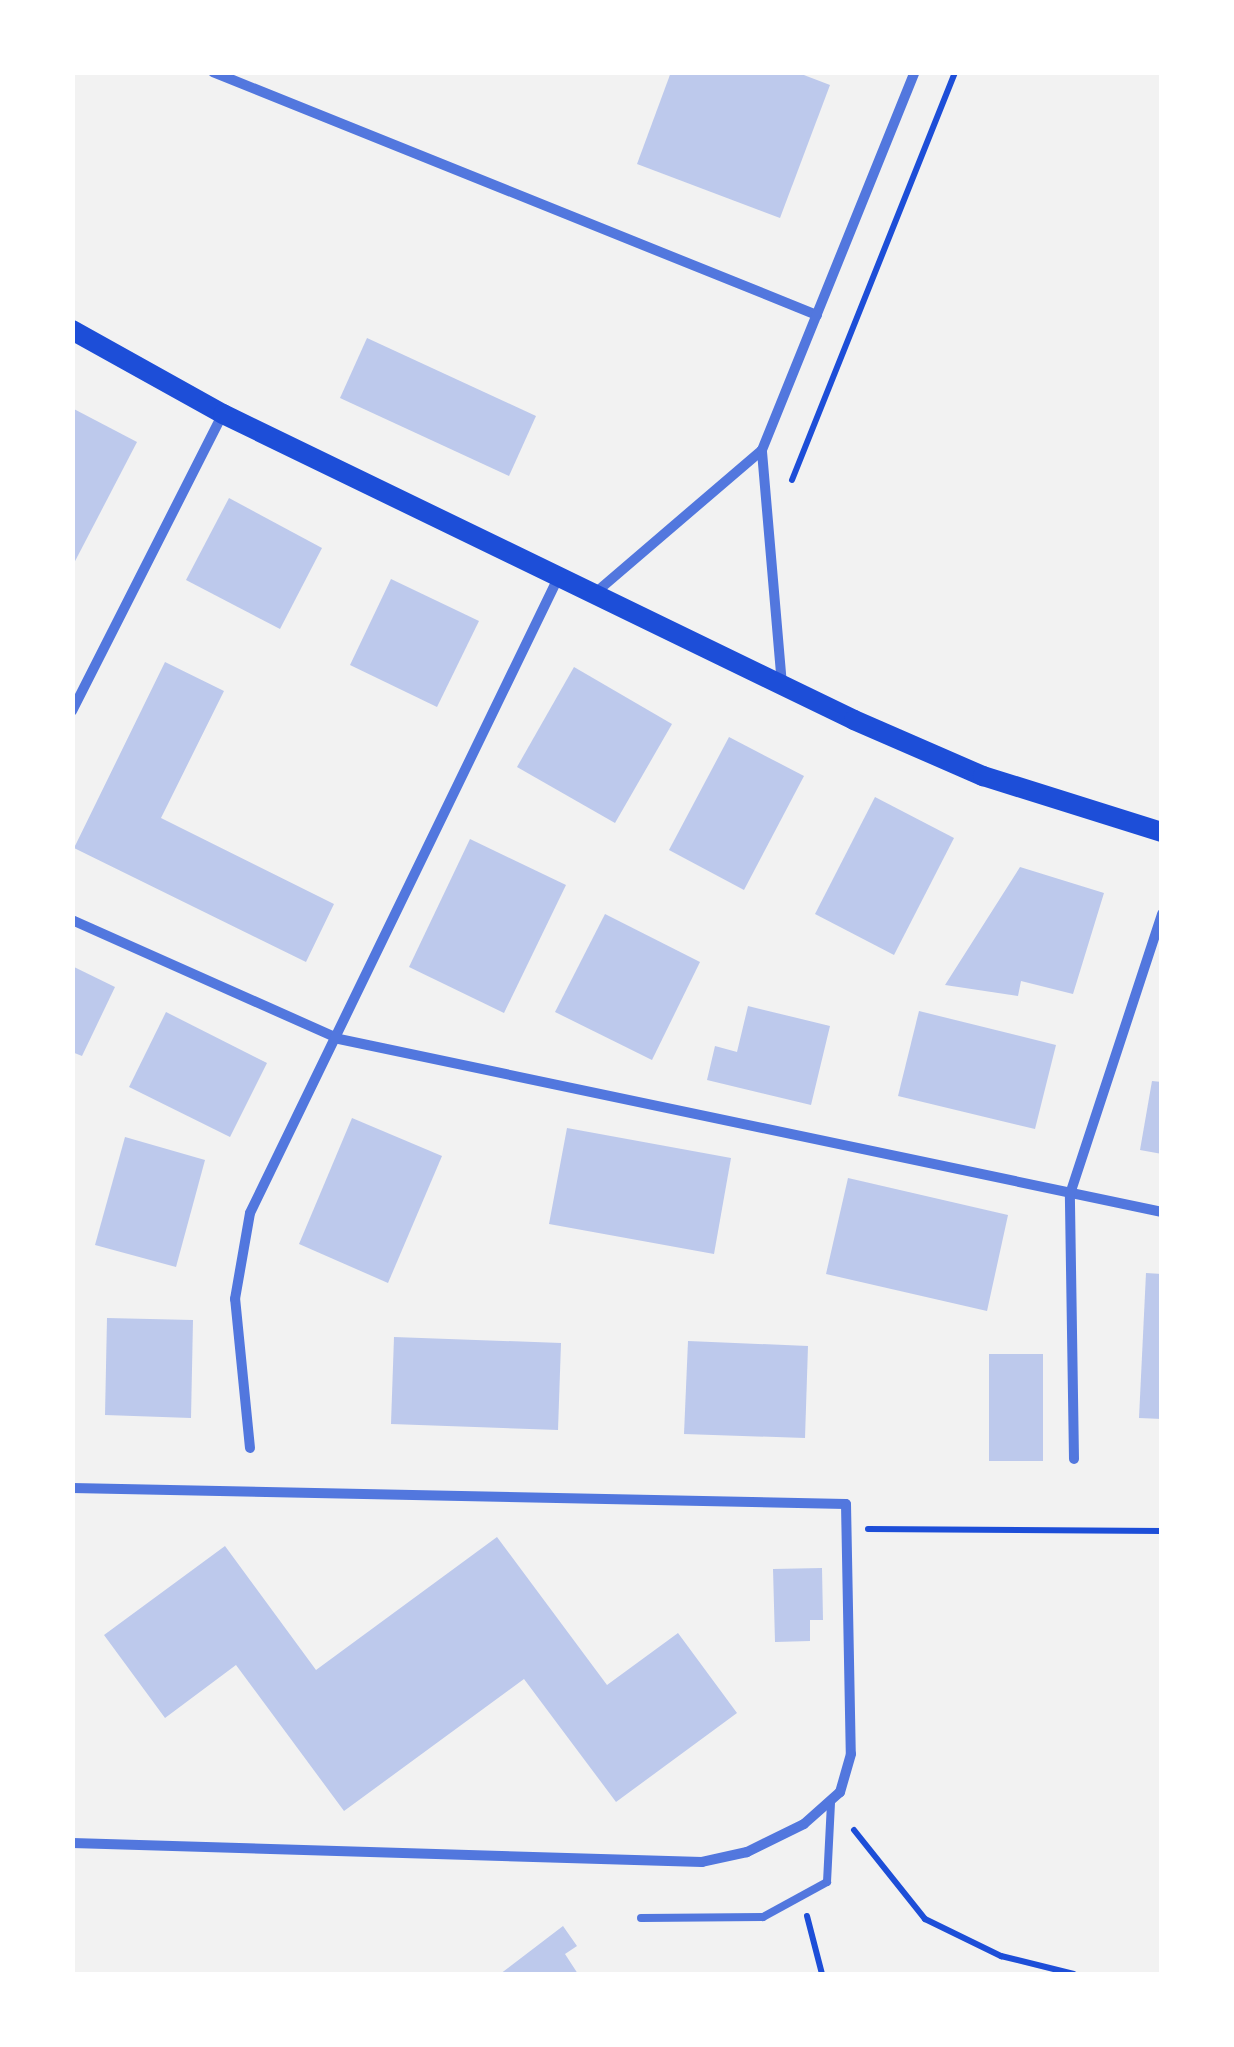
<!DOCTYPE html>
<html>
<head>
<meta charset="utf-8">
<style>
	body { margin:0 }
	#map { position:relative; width:1234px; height:2047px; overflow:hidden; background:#f2f2f2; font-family:Poppins,sans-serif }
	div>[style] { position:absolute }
	.building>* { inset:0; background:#bdc9ec }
	.path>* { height:6px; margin:-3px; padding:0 3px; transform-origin:3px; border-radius:3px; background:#1d4ed8 }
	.service>* { height:8px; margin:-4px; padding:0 4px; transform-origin:4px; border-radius:4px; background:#5277de }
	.minor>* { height:10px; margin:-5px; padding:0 5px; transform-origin:5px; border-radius:5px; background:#5277de }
	.secondary>* { height:20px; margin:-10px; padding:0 10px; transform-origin:10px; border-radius:10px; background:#1d4ed8 }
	span { translate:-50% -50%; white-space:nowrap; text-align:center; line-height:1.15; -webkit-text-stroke:8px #fff; paint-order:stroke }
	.frame { position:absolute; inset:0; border:75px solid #fff; pointer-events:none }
</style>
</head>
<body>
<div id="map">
	<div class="building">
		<div style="clip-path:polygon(671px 72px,796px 72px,830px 85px,780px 218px,637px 164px)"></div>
		<div style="clip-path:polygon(367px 338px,536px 416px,509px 476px,340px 398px)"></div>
		<div style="clip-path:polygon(72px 408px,137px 442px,72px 567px)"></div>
		<div style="clip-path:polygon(229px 498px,322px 548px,280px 629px,186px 580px)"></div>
		<div style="clip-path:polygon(391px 579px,479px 621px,437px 707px,350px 665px)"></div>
		<div style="clip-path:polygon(165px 662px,224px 691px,161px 818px,334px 904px,306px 962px,74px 848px)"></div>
		<div style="clip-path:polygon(574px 667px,672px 724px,615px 823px,517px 767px)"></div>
		<div style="clip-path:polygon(729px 737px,804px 776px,744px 890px,669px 850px)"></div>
		<div style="clip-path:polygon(875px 797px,954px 838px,894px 955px,815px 914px)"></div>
		<div style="clip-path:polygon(470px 839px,566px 885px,504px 1013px,409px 967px)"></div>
		<div style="clip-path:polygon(1020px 867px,1104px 893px,1073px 994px,1021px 981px,1018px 996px,945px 985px)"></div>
		<div style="clip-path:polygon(605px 914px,700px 962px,652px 1060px,555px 1012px)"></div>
		<div style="clip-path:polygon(72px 966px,115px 987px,82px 1056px,72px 1052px)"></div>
		<div style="clip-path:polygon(748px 1006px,830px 1026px,811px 1105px,707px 1080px,715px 1046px,737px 1052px)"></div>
		<div style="clip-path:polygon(919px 1011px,1056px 1045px,1035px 1129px,898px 1096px)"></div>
		<div style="clip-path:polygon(166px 1012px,267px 1063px,230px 1137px,129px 1087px)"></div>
		<div style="clip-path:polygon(1152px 1081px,1162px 1082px,1162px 1154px,1140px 1150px)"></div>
		<div style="clip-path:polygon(352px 1118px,442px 1156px,388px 1283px,299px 1244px)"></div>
		<div style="clip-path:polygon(567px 1128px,731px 1158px,714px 1254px,549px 1224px)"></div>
		<div style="clip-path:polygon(125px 1137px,205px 1160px,176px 1267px,95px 1245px)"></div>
		<div style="clip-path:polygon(848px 1178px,1008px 1215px,987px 1311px,826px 1274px)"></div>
		<div style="clip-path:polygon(1146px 1273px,1162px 1274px,1162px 1419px,1139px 1418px)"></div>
		<div style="clip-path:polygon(107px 1318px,193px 1320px,191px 1418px,105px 1415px)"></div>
		<div style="clip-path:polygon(394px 1337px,561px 1343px,558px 1430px,391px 1424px)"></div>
		<div style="clip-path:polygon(688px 1341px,808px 1346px,805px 1438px,684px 1434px)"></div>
		<div style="clip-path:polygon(989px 1354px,1043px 1354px,1043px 1461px,989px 1461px)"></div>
		<div style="clip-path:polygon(497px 1537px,607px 1685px,678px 1633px,737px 1713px,616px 1802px,524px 1679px,344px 1811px,236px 1665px,165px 1718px,104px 1635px,225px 1546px,316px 1670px)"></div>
		<div style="clip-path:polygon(822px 1568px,823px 1620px,810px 1620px,810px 1641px,775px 1642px,773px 1569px)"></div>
		<div style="clip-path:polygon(563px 1926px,577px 1946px,565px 1954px,578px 1974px,500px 1974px)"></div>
	</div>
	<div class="path">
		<div style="left:792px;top:480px;width:439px;rotate:-68.2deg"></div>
		<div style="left:868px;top:1529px;width:294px;rotate:0.4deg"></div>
		<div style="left:854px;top:1830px;width:114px;rotate:51.4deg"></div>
		<div style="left:925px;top:1919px;width:85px;rotate:26deg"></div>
		<div style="left:1001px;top:1956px;width:75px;rotate:13.9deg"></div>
		<div style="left:807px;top:1916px;width:60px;rotate:75.5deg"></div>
	</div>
	<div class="service">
		<div style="left:641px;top:1918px;width:122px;rotate:-0.5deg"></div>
		<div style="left:763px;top:1917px;width:73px;rotate:-28.7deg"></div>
		<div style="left:827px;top:1882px;width:79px;rotate:-87.1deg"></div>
	</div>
	<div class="minor">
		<div style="left:213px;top:72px;width:651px;rotate:21.92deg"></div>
		<div style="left:594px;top:594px;width:221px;rotate:-40.6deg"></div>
		<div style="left:782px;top:685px;width:236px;rotate:-94.9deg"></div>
		<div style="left:762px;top:450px;width:408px;rotate:-68deg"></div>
		<div style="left:72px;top:711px;width:333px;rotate:-63.1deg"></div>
		<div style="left:72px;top:920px;width:292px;rotate:24deg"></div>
		<div style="left:339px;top:1039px;width:841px;rotate:11.87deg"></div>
		<div style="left:250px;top:1448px;width:150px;rotate:-95.7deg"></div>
		<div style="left:235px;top:1299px;width:87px;rotate:-80.1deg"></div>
		<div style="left:250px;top:1213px;width:706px;rotate:-64.12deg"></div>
		<div style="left:1074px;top:1459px;width:265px;rotate:-90.9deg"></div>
		<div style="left:1070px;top:1194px;width:295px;rotate:-71.8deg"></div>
		<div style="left:72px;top:1488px;width:774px;rotate:1.18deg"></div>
		<div style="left:846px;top:1504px;width:250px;rotate:88.9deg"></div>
		<div style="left:851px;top:1754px;width:40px;rotate:106deg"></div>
		<div style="left:840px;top:1792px;width:48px;rotate:138.4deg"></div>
		<div style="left:804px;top:1824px;width:64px;rotate:153.8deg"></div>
		<div style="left:747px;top:1852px;width:46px;rotate:167.5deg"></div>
		<div style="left:702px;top:1862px;width:630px;rotate:-178.27deg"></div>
	</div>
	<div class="secondary">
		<div style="left:72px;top:330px;width:173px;rotate:29.1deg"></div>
		<div style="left:223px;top:414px;width:701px;rotate:25.87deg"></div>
		<div style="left:854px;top:720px;width:141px;rotate:23.5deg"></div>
		<div style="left:983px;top:776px;width:188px;rotate:17.4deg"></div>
	</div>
	<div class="frame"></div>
</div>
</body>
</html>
